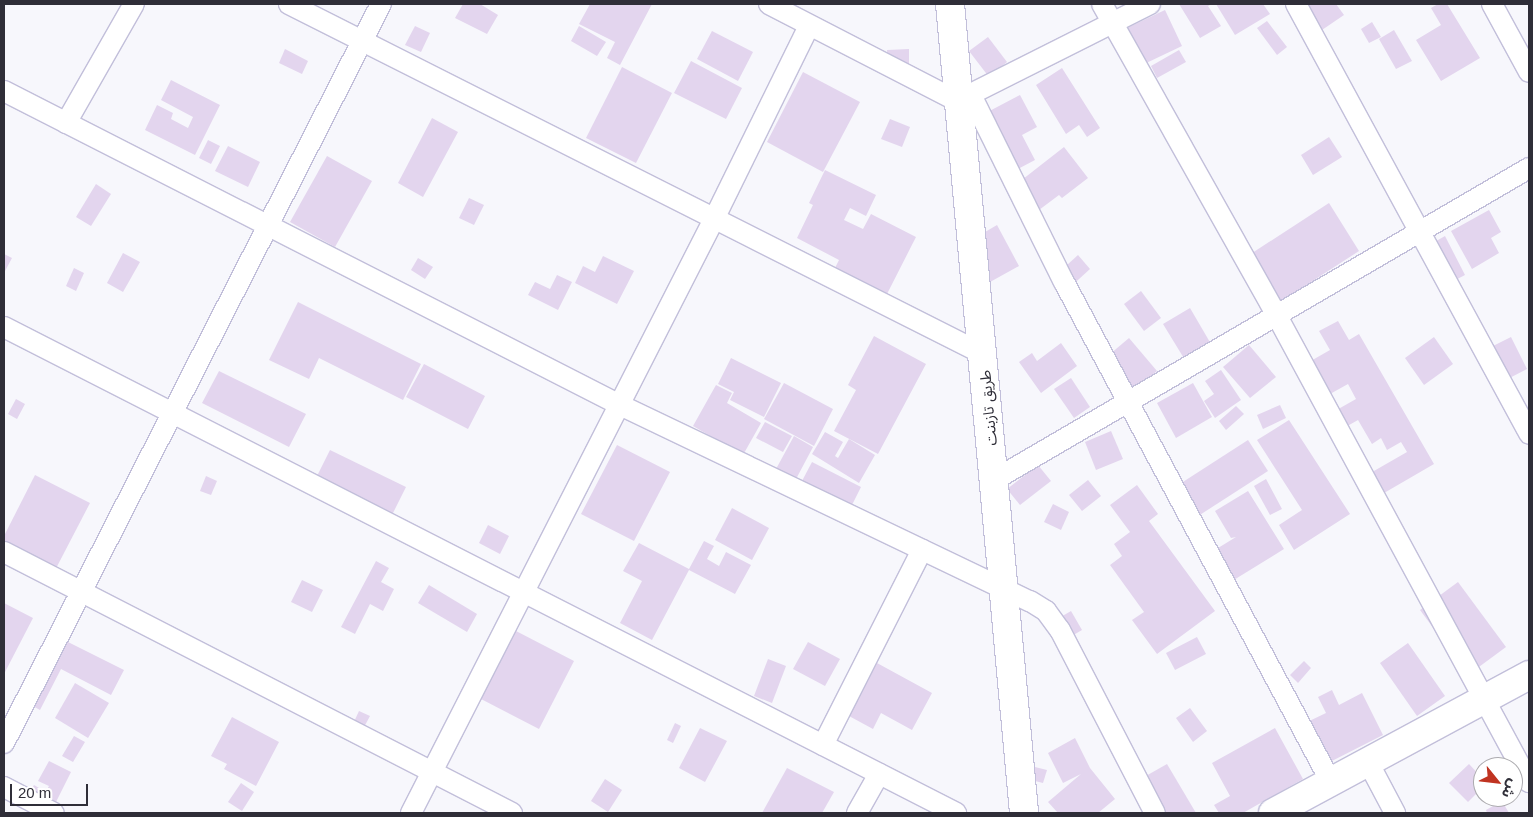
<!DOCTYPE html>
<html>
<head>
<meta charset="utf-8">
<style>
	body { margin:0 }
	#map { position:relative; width:1533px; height:817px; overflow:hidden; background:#f7f7fc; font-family:Arial,"Noto Sans Arabic",sans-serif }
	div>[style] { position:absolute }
	.building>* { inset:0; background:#e3d5ee }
	.roads { filter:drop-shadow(1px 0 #c2bfda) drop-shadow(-1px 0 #c2bfda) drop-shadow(0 1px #c2bfda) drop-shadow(0 -1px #c2bfda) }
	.street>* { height:20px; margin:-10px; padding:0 10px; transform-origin:10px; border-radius:10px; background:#fff }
	.secondary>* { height:28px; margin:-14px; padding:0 14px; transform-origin:14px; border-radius:14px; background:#fff }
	span { translate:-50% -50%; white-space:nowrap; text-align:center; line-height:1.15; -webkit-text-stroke:4px #fff; paint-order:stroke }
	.street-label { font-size:15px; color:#2f2e38 }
	.frame { position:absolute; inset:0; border:5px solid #2f2e38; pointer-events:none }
	.north { position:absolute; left:1473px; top:757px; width:50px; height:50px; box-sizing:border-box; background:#fff; border:1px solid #acabaf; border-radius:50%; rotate:119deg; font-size:14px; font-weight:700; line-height:20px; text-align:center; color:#2f2e38 }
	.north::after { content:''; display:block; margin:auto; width:18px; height:22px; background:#c03321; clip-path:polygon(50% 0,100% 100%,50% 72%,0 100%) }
	.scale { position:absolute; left:10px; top:784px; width:78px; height:22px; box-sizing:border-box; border:2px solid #2f2e38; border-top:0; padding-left:6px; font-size:15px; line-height:18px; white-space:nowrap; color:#2f2e38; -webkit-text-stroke:4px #fff; paint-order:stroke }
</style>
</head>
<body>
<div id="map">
	<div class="building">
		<div style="clip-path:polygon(463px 4px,480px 4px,498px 15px,487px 34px,455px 18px)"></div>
		<div style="clip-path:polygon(590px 4px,652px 4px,620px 65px,607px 58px,615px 42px,579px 24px)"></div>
		<div style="clip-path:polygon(1179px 4px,1212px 4px,1208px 6px,1221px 26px,1200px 38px)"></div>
		<div style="clip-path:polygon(1216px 4px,1263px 4px,1270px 14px,1235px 35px)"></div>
		<div style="clip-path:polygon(1300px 4px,1336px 4px,1344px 15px,1319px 32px)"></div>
		<div style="clip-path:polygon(1438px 4px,1447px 4px,1480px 58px,1441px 81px,1416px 40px,1441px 25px,1431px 8px)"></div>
		<div style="clip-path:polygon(1165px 10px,1182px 46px,1140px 66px,1110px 36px)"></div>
		<div style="clip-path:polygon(1267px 21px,1287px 47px,1277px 55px,1257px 28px)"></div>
		<div style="clip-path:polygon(1372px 22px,1381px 37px,1369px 43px,1361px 29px)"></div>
		<div style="clip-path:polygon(415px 26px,430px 33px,421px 52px,405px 45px)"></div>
		<div style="clip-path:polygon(579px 26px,606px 42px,597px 56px,571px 41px)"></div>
		<div style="clip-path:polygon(1394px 30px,1412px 61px,1396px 69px,1379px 39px)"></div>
		<div style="clip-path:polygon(712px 31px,753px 52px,738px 81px,697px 59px)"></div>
		<div style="clip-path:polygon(988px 37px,1007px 62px,989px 77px,969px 51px)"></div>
		<div style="clip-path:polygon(285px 49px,308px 61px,302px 74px,279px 63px)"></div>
		<div style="clip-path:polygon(909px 49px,909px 66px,888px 67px,887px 50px)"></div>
		<div style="clip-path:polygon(1179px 50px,1186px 62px,1157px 78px,1151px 66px)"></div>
		<div style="clip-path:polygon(691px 61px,742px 88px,726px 119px,674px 93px)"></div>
		<div style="clip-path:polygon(622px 67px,672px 93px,636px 163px,586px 138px)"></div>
		<div style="clip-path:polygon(1062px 68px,1100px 128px,1087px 137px,1079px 125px,1066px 134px,1036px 85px)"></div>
		<div style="clip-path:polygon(803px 72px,860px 102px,823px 172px,767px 142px)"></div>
		<div style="clip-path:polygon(171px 80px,220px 105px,195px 155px,145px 130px,157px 105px,173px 113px,171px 119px,188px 128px,193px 117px,161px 100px)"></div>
		<div style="clip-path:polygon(1020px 95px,1037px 127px,1022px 135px,1035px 160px,1010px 173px,980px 116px)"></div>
		<div style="clip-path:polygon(432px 118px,458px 132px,423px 197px,398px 183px)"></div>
		<div style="clip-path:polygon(890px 119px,910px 127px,902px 147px,881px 139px)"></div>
		<div style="clip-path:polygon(1329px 137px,1342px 157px,1313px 175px,1301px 155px)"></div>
		<div style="clip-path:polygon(208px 140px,220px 146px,211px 164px,199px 158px)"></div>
		<div style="clip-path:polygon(228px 146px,260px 162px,248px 187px,215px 171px)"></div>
		<div style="clip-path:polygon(1064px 147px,1088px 178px,1062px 198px,1059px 195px,1035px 213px,1014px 186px)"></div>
		<div style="clip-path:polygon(327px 156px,372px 181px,335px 247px,290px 222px)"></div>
		<div style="clip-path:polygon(825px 170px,876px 195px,866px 216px,850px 208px,844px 220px,863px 229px,871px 214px,916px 237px,887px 294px,835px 268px,839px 260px,797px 238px,813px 205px,809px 203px)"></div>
		<div style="clip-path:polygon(96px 184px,111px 194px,91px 226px,76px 217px)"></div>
		<div style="clip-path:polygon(469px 198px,484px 205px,474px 225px,459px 218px)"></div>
		<div style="clip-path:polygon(1329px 203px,1359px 251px,1274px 306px,1243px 259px)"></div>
		<div style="clip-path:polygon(1489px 210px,1501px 232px,1491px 238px,1499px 253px,1472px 269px,1451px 231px)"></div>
		<div style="clip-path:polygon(997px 225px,1019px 266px,990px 282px,968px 242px)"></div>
		<div style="clip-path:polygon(1445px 236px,1465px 275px,1444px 286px,1424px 248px)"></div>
		<div style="clip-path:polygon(123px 253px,140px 262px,123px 292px,107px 283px)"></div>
		<div style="clip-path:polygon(4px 254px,12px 258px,4px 273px)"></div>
		<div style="clip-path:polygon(1078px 255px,1090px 269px,1067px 290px,1055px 276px)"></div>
		<div style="clip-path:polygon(603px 256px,634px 271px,617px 304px,575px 283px,583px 266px,595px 272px)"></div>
		<div style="clip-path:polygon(418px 258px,433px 267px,425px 279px,411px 270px)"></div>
		<div style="clip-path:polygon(74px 268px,84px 273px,76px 291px,66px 286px)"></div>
		<div style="clip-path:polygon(557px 275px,572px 282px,558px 310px,528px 295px,535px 282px,550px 289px)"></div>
		<div style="clip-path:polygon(1141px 291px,1161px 318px,1144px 331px,1124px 304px)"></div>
		<div style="clip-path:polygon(298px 302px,421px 364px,403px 400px,319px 358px,309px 379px,269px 360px)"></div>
		<div style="clip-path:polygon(1190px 308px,1211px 344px,1185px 360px,1163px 324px)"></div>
		<div style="clip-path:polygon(1338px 321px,1349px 340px,1359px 334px,1434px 464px,1372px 500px,1360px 479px,1407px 452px,1401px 442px,1387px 450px,1381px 438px,1372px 444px,1358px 420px,1335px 433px,1326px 416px,1356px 399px,1348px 384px,1321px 399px,1302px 366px,1330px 350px,1319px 331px)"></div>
		<div style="clip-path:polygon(874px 336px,926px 364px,878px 454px,834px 431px,856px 390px,848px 385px)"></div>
		<div style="clip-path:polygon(1434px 337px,1453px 364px,1424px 385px,1405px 358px)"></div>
		<div style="clip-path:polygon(1511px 337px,1527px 369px,1496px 385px,1479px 353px)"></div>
		<div style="clip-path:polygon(1129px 338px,1157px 371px,1131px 393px,1103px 360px)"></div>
		<div style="clip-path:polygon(1061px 343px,1077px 366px,1041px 393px,1019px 362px,1032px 353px,1037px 361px)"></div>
		<div style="clip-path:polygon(1249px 345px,1276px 377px,1250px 398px,1223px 367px)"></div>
		<div style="clip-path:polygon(731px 358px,781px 383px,764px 417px,730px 400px,734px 392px,718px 384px)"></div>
		<div style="clip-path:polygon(424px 364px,485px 396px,468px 429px,406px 397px)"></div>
		<div style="clip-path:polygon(1221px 370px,1241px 400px,1215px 418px,1204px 401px,1214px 394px,1205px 381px)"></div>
		<div style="clip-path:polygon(219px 371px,306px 414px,289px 447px,202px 403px)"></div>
		<div style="clip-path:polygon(1071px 378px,1090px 407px,1074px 418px,1054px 389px)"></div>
		<div style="clip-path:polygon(784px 383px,833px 409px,814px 446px,764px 419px)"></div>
		<div style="clip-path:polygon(1193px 383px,1212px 417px,1176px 438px,1157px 403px)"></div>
		<div style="clip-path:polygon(716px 385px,732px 393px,727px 403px,761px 423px,743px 455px,693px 426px)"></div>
		<div style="clip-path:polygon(16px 399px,25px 404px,17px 419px,8px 414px)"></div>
		<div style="clip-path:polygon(1280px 405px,1286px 418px,1263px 429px,1257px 415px)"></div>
		<div style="clip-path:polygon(1236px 406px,1244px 414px,1226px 430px,1219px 421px)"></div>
		<div style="clip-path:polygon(1289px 420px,1350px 514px,1294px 550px,1279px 525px,1302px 510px,1257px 440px)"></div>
		<div style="clip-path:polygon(765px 422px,792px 436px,783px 452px,756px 438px)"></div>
		<div style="clip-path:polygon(1111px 431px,1123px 459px,1096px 470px,1085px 442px)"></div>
		<div style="clip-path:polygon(825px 432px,843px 442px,835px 456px,838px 458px,849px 439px,875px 455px,859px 483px,812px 454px)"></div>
		<div style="clip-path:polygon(794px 436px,813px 447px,796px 479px,776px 469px)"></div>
		<div style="clip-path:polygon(1248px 440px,1268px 471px,1192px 520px,1172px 489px)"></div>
		<div style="clip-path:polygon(617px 445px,670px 472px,634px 541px,581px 514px)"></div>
		<div style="clip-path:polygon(330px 450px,406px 487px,391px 517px,315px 480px)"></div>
		<div style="clip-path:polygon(812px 462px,861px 487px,852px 505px,802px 481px)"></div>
		<div style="clip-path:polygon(1038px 465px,1051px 481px,1020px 505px,1007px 489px)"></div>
		<div style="clip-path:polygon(35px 475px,90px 503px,51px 578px,4px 554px,4px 536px)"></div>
		<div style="clip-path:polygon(206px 476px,217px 481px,211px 495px,200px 491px)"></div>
		<div style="clip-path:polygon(1266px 479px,1282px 509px,1270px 515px,1254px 486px)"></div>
		<div style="clip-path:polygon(1088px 480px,1101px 496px,1082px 511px,1069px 495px)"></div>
		<div style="clip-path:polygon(1137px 485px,1158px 514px,1149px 521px,1215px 611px,1157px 654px,1132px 620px,1144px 612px,1110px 565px,1122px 556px,1114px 544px,1130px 532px,1110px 505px)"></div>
		<div style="clip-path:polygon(1248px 491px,1284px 549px,1224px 586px,1205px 556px,1236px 537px,1231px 538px,1215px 511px)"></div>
		<div style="clip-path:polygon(1053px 504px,1069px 512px,1061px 530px,1044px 522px)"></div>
		<div style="clip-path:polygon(732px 508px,769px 528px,752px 560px,715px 540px)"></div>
		<div style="clip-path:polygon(488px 525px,509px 536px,500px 554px,479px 543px)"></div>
		<div style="clip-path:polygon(704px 541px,714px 546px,707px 559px,719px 566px,726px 552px,751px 565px,735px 594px,689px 570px,652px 640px,620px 623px,642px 581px,623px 571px,639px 543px,689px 569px)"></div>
		<div style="clip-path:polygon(376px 561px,389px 568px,381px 582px,394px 589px,383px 611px,370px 604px,355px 634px,341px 627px)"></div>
		<div style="clip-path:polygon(302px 580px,323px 590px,312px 612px,291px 602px)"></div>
		<div style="clip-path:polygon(1458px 582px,1506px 647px,1468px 675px,1420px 610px)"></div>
		<div style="clip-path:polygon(429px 585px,477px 614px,467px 632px,418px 603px)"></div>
		<div style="clip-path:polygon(4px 603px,33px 618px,4px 674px)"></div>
		<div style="clip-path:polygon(1071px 611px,1082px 630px,1058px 644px,1047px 625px)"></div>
		<div style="clip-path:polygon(516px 631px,574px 661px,539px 729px,481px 699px)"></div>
		<div style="clip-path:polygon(1197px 637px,1206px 654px,1175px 670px,1166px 653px)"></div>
		<div style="clip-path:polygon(64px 640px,124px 670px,111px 695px,61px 669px,40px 710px,31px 705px)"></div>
		<div style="clip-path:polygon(808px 642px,840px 659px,825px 686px,793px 669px)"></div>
		<div style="clip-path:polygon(1408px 643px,1445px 696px,1417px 716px,1380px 663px)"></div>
		<div style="clip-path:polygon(768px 659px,786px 666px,772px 703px,754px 696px)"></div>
		<div style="clip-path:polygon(1304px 661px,1311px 668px,1298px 683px,1290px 675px)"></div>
		<div style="clip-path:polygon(877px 663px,932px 693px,912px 730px,881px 713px,873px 729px,849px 716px)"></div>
		<div style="clip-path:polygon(75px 683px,109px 703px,88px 738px,55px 718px)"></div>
		<div style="clip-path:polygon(1332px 690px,1339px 705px,1362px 693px,1383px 735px,1324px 765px,1303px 724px,1326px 713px,1318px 697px)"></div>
		<div style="clip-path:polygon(1190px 708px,1207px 731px,1193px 742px,1176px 718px)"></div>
		<div style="clip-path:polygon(359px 711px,370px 716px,363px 729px,353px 724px)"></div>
		<div style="clip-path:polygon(232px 717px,279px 742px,256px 786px,224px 769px,227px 764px,211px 756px)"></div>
		<div style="clip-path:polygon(675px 723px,681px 726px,673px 743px,667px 740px)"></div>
		<div style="clip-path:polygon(700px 728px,727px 741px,705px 782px,679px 768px)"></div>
		<div style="clip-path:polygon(1275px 728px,1303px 779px,1243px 813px,1219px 813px,1214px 805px,1230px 796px,1212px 763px)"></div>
		<div style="clip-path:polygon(74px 736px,85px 742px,73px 762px,62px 756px)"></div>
		<div style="clip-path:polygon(1075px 738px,1090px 768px,1115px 799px,1098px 813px,1058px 813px,1048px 802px,1081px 774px,1063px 783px,1048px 753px)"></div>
		<div style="clip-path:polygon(49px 761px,71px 772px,52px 810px,39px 803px,49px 786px,38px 781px)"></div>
		<div style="clip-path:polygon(1167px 764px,1196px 813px,1147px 813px,1130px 785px)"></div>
		<div style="clip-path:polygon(1469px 764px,1483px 779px,1483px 787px,1468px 802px,1449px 783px)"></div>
		<div style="clip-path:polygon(1031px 766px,1047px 770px,1043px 783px,1027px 779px)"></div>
		<div style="clip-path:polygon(787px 768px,834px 792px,822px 813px,762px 813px)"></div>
		<div style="clip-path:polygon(605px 779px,622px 790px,608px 812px,591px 801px)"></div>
		<div style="clip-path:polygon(241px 783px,254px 792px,242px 811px,228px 802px)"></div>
		<div style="clip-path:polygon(34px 785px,44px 791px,36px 803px,26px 798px)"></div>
		<div style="clip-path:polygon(1502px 801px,1509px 813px,1487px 813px,1486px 810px)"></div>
	</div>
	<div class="roads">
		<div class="street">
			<div style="left:289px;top:4px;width:777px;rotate:26.76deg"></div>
			<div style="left:769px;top:4px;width:212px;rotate:27.3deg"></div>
			<div style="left:957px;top:101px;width:216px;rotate:-26.7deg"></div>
			<div style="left:1102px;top:4px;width:358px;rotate:60.7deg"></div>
			<div style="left:1277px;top:316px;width:530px;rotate:61.6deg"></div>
			<div style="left:1296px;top:4px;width:489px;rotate:61.5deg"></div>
			<div style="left:1492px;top:4px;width:77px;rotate:61.4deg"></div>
			<div style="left:4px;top:91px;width:691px;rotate:27.01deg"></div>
			<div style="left:620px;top:405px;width:454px;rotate:25.6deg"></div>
			<div style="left:1030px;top:601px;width:19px;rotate:32deg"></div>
			<div style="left:1046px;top:611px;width:24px;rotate:54deg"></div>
			<div style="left:1060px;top:630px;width:206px;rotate:62.6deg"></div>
			<div style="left:971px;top:95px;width:209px;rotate:63.6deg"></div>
			<div style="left:1064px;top:282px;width:567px;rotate:61.9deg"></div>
			<div style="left:66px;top:123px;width:137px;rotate:-60.3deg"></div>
			<div style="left:4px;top:327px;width:1069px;rotate:27.04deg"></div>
			<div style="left:994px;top:480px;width:619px;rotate:-30.25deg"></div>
			<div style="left:4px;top:552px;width:571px;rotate:27.19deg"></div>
			<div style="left:4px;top:743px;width:830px;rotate:-62.97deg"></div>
			<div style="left:823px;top:745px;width:219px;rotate:-63.1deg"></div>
			<div style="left:1368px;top:762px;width:58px;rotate:62.1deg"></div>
			<div style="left:4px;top:787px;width:56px;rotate:27.5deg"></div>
			<div style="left:411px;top:813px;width:667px;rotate:-62.97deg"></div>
			<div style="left:714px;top:219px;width:215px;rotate:-63.8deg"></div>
			<div style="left:857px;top:813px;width:45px;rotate:-60.6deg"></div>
		</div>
		<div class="secondary">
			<div style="left:950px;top:4px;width:812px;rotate:84.77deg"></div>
			<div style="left:1273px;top:813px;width:291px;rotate:-28.3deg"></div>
		</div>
	</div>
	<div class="street-label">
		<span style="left:988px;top:408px;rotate:-95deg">طريق تازبنت</span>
	</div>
	<div class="frame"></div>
	<div class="north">ش</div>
	<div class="scale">20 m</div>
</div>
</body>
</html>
